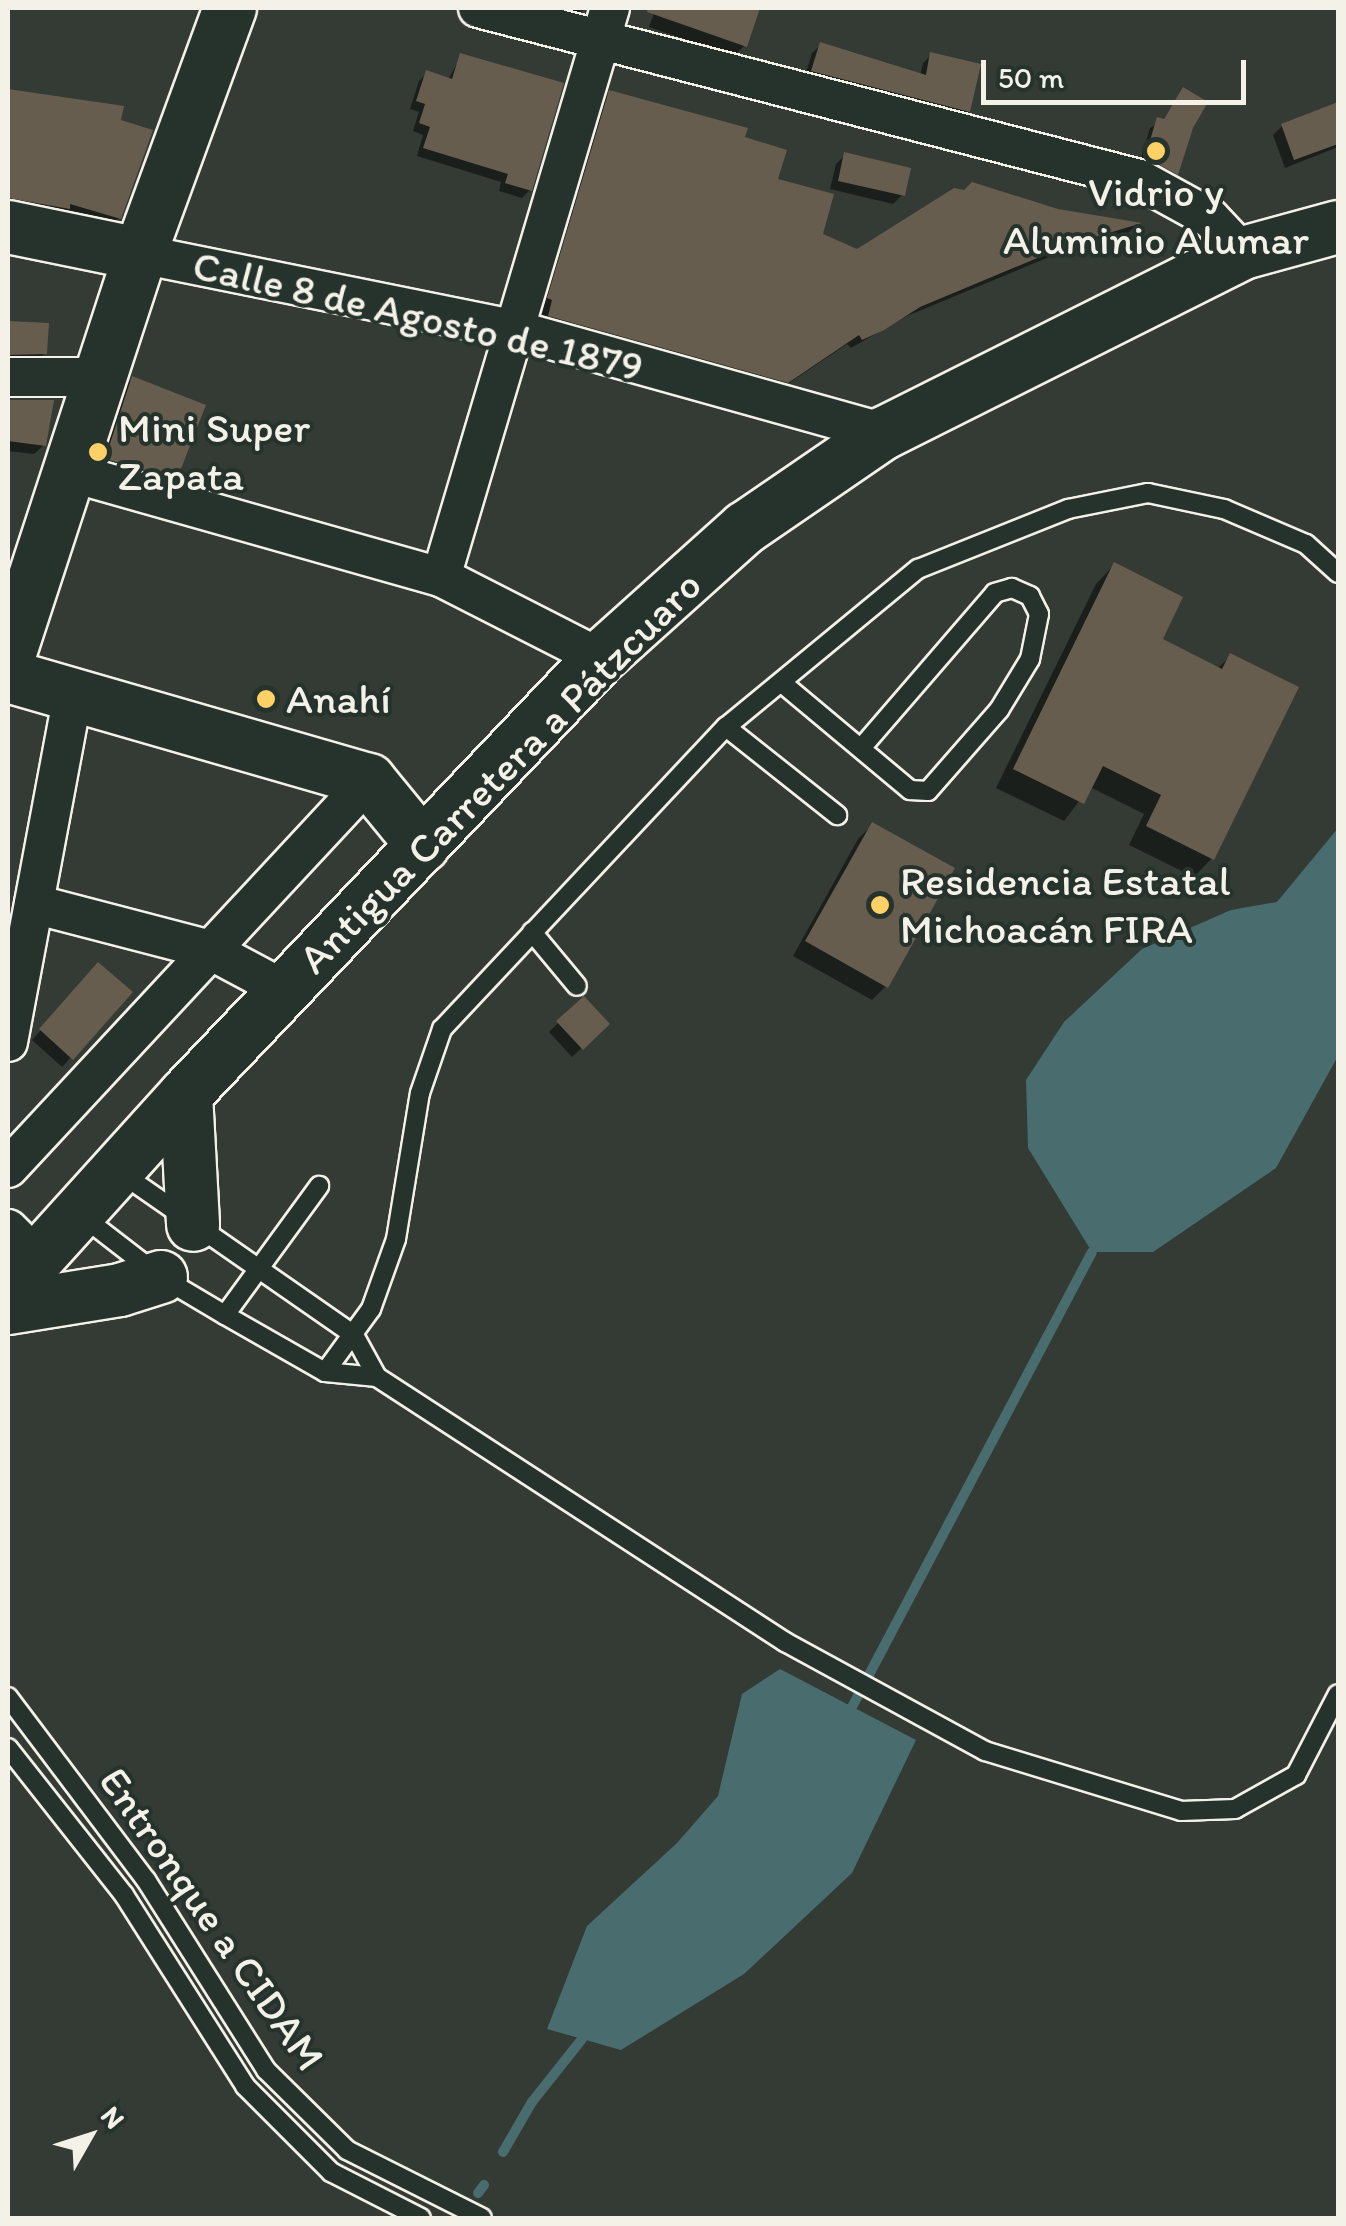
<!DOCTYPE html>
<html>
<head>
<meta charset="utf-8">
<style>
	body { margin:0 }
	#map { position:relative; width:1346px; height:2226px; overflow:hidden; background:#333b34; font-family:Itim,sans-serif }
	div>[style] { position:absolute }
	.water>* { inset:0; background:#496c6f }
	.shadow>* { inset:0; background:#0007 }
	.stream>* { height:10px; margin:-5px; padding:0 5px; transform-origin:5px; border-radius:5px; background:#496c6f }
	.building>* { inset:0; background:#665d4f }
	.roads { filter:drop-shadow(2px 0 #f4f1e8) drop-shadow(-2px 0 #f4f1e8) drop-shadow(0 2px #f4f1e8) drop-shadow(0 -2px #f4f1e8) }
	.lane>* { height:18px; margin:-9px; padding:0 9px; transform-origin:9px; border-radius:9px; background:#26332d }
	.street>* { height:38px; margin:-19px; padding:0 19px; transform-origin:19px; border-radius:19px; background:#26332d }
	.secondary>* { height:52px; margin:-26px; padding:0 26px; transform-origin:26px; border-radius:26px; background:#26332d }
	.dots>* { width:28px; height:28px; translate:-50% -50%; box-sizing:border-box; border:5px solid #26332d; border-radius:50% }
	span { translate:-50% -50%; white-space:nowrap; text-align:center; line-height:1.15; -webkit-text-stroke:8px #26332d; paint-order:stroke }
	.poi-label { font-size:42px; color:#f4f1e8 }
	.left { translate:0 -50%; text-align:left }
	.street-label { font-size:42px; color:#f4f1e8 }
	.frame { position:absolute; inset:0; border:10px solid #f4f1e8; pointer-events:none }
	.north { position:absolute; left:40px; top:2086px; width:100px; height:100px; -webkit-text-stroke:8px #26332d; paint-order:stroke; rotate:51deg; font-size:28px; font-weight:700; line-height:40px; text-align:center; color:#f4f1e8 }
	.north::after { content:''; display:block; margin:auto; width:35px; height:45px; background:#f4f1e8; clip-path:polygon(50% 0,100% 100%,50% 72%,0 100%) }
	.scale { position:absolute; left:981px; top:60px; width:265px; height:45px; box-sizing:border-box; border:5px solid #f4f1e8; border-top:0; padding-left:12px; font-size:30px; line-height:35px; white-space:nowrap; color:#f4f1e8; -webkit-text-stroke:8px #26332d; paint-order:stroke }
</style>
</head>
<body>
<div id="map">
	<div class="water">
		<div style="clip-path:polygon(1338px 828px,1338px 1056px,1276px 1168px,1153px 1252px,1092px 1252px,1028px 1148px,1026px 1080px,1064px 1022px,1142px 949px,1231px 910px,1277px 902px)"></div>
		<div style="clip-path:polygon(780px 1669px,916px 1740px,852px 1873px,744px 1974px,621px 2050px,547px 2029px,587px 1926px,677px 1843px,718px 1796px,742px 1694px)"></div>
	</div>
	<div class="shadow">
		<div style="clip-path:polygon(515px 8px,584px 8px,572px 22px)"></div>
		<div style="clip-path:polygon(656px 8px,758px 8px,745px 45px,734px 56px,649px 27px)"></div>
		<div style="clip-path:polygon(821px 45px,920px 76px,923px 63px,931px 55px,968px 111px,960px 119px,804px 79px,812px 53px)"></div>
		<div style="clip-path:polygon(461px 56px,530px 190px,522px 198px,499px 191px,501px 182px,417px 156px,423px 135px,413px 131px,419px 112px,410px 109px,419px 81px,427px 73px,448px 80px)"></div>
		<div style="clip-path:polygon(1183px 90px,1190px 127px,1176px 174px,1169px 181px,1139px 165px,1150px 128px,1162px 121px)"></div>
		<div style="clip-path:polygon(8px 91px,121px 108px,119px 218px,108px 228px,8px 208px)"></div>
		<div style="clip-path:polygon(610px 92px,742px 139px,820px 235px,857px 252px,1058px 212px,1137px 224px,1129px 232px,1054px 255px,907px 316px,851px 348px,847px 344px,776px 392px,539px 326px,543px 310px,538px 309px,600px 103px)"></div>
		<div style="clip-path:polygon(1338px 104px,1338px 147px,1285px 168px,1273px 135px,1282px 126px)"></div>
		<div style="clip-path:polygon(845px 155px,902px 195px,893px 204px,830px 189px,836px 164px)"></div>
		<div style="clip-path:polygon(8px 324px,46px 325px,45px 353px,38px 360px,8px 360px)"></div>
		<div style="clip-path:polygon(132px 379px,175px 478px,166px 487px,97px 468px,123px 388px)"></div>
		<div style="clip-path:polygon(8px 402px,51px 402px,44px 445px,34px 454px,8px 451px)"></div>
		<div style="clip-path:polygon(1114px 565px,1159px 641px,1217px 669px,1230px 656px,1212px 858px,1194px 877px,1129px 845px,1144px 814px,1090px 787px,1064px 821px,996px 788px,1096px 584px)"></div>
		<div style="clip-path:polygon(872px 825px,886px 986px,872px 1000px,793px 956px,858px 839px)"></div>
		<div style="clip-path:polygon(90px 975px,129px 993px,62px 1067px,32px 1040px)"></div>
		<div style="clip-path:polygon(558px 1023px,607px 1024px,572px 1057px,549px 1032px)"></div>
	</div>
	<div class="stream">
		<div style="left:852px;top:1707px;width:514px;rotate:-62.19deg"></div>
		<div style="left:503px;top:2152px;width:58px;rotate:-59.9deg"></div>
		<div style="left:532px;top:2102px;width:80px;rotate:-51.6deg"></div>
		<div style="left:478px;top:2193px;width:10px;rotate:-53deg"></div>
	</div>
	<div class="building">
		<div style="clip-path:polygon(648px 8px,760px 8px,747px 47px,647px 12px)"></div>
		<div style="clip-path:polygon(820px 42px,926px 75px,930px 52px,981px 64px,970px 112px,811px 71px)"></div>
		<div style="clip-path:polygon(460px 53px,564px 83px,532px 191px,505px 183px,508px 174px,423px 148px,430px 127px,419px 123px,425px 104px,416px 101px,426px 70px,452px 79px)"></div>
		<div style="clip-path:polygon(1183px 87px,1208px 102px,1193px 128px,1178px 175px,1145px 157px,1157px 117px,1164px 119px)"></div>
		<div style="clip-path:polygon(8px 89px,124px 106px,121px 120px,153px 130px,121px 219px,70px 204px,70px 209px,8px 198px)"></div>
		<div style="clip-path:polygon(609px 90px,748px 128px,745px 137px,787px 150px,778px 179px,834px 194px,823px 234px,857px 249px,954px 188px,964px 190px,972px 182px,1058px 209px,1142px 223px,1066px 246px,920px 307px,884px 330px,862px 340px,859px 335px,788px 383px,548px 316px,552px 300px,547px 298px)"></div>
		<div style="clip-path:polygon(1338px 102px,1338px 144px,1294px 160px,1281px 124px)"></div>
		<div style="clip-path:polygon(844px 152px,911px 168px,905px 196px,838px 181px)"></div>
		<div style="clip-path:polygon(8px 321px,49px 323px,47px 354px,8px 355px)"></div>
		<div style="clip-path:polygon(132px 376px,206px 405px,177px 479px,105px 459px)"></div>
		<div style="clip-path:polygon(8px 400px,54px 400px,46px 446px,8px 441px)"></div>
		<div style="clip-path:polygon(1114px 562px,1183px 597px,1163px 639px,1222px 669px,1230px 653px,1299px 687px,1214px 860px,1146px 826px,1161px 795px,1103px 766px,1084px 804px,1013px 769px)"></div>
		<div style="clip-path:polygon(872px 822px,955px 868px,888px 988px,805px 941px)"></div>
		<div style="clip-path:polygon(98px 962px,133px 992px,73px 1060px,39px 1029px)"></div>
		<div style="clip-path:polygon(584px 996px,610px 1024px,583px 1050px,556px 1021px)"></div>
	</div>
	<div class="roads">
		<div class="lane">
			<div style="left:782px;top:683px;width:167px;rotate:39.9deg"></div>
			<div style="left:910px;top:790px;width:18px;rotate:3deg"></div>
			<div style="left:928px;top:791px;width:108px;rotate:-48.8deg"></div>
			<div style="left:999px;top:710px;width:60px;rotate:-58.7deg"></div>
			<div style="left:1030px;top:659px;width:46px;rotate:-78.7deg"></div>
			<div style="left:1039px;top:614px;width:20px;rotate:-117deg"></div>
			<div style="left:1030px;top:596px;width:20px;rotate:-156deg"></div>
			<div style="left:1012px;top:588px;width:18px;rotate:164deg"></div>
			<div style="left:995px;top:593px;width:202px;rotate:130.8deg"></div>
			<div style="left:726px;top:727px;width:142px;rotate:38.4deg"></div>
			<div style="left:532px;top:932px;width:70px;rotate:50.2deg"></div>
			<div style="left:121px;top:1173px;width:284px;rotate:34.8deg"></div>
			<div style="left:354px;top:1335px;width:48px;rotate:61.3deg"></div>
			<div style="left:82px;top:1216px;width:100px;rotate:37.7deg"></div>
			<div style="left:161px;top:1277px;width:74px;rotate:30.7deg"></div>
			<div style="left:225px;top:1315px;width:115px;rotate:29.7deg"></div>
			<div style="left:325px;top:1372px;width:52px;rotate:5.5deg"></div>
			<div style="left:377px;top:1377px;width:487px;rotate:33deg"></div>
			<div style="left:785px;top:1642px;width:228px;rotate:28.6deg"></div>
			<div style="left:985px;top:1751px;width:205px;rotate:17deg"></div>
			<div style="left:1181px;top:1811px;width:54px;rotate:-2.1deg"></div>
			<div style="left:1235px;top:1809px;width:70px;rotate:-29.1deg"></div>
			<div style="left:1296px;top:1775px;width:91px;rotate:-62.6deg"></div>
			<div style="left:225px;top:1315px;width:160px;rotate:-53.9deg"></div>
			<div style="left:325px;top:1372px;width:78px;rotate:-53.9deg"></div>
			<div style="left:371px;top:1309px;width:74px;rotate:-70.3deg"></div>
			<div style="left:396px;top:1239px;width:148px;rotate:-80.7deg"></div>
			<div style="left:420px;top:1093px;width:68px;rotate:-71deg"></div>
			<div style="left:442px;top:1029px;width:415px;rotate:-46.8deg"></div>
			<div style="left:726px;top:727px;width:249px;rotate:-39.5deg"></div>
			<div style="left:918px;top:569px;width:162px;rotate:-21.8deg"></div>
			<div style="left:1068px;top:509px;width:82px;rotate:-11.3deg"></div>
			<div style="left:1148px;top:493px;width:78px;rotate:11.9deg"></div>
			<div style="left:1224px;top:509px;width:89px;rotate:23.1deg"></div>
			<div style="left:1306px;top:544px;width:43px;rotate:42.2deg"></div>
			<div style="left:8px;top:1697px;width:229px;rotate:53deg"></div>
			<div style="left:146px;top:1880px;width:225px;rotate:57.7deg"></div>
			<div style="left:266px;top:2070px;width:114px;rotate:44.6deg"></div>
			<div style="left:347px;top:2150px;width:151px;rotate:26.7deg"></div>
			<div style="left:8px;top:1748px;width:187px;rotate:51.7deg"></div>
			<div style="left:124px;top:1895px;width:226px;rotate:57.6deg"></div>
			<div style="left:245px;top:2086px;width:122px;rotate:45deg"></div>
			<div style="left:331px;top:2172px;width:101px;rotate:27.1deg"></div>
		</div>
		<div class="street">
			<div style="left:478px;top:8px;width:683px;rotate:14.5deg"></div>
			<div style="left:1139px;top:179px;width:81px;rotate:28.8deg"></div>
			<div style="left:1210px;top:218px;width:48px;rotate:46.7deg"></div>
			<div style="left:140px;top:254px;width:379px;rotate:11.4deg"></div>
			<div style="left:512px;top:329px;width:386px;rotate:15.6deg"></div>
			<div style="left:8px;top:377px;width:90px"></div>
			<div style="left:69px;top:472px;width:387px;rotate:15.8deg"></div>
			<div style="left:441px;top:577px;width:178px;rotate:27deg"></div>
			<div style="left:441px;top:577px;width:594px;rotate:-73.46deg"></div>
			<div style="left:34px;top:904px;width:182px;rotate:14.6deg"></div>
			<div style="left:210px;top:950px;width:85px;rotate:28.1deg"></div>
			<div style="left:8px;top:1042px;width:353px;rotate:-79.4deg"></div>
			<div style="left:8px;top:1168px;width:530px;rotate:-47.06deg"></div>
			<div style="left:8px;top:1229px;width:41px;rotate:45deg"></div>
		</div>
		<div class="secondary">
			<div style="left:8px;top:227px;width:135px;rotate:11.6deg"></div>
			<div style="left:8px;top:659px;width:426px;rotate:-71.9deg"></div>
			<div style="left:140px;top:254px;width:262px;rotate:-69.9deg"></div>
			<div style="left:8px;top:676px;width:376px;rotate:16.1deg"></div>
			<div style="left:369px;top:780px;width:85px;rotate:50.7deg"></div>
			<div style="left:186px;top:1094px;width:131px;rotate:86.9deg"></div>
			<div style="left:8px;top:1291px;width:266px;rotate:-47.9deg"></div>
			<div style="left:186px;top:1094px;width:601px;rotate:-46.48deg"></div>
			<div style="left:600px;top:658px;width:195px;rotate:-41.9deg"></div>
			<div style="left:745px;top:528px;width:168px;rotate:-34.4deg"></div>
			<div style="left:884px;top:433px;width:402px;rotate:-26.6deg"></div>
			<div style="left:1243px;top:253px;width:98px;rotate:-15.3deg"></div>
			<div style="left:8px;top:1308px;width:113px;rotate:-9.1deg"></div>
			<div style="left:120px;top:1290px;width:43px;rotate:-17.6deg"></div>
		</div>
	</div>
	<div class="dots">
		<div style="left:1156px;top:151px;background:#ffd166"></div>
		<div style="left:98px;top:452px;background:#ffd166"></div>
		<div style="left:266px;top:699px;background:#ffd166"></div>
		<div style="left:880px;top:905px;background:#ffd166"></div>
	</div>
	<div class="poi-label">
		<span style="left:1156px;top:216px">Vidrio y<br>Aluminio Alumar</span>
		<span class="left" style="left:118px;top:452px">Mini Super<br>Zapata</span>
		<span class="left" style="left:286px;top:699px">Anahí</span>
		<span class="left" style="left:900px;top:905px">Residencia Estatal<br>Michoacán FIRA</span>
	</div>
	<div class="street-label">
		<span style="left:418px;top:316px;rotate:13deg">Calle 8 de Agosto de 1879</span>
		<span style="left:500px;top:772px;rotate:-45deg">Antigua Carretera a Pátzcuaro</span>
		<span style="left:212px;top:1919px;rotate:55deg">Entronque a CIDAM</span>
	</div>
	<div class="frame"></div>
	<div class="north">N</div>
	<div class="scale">50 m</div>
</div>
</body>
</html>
